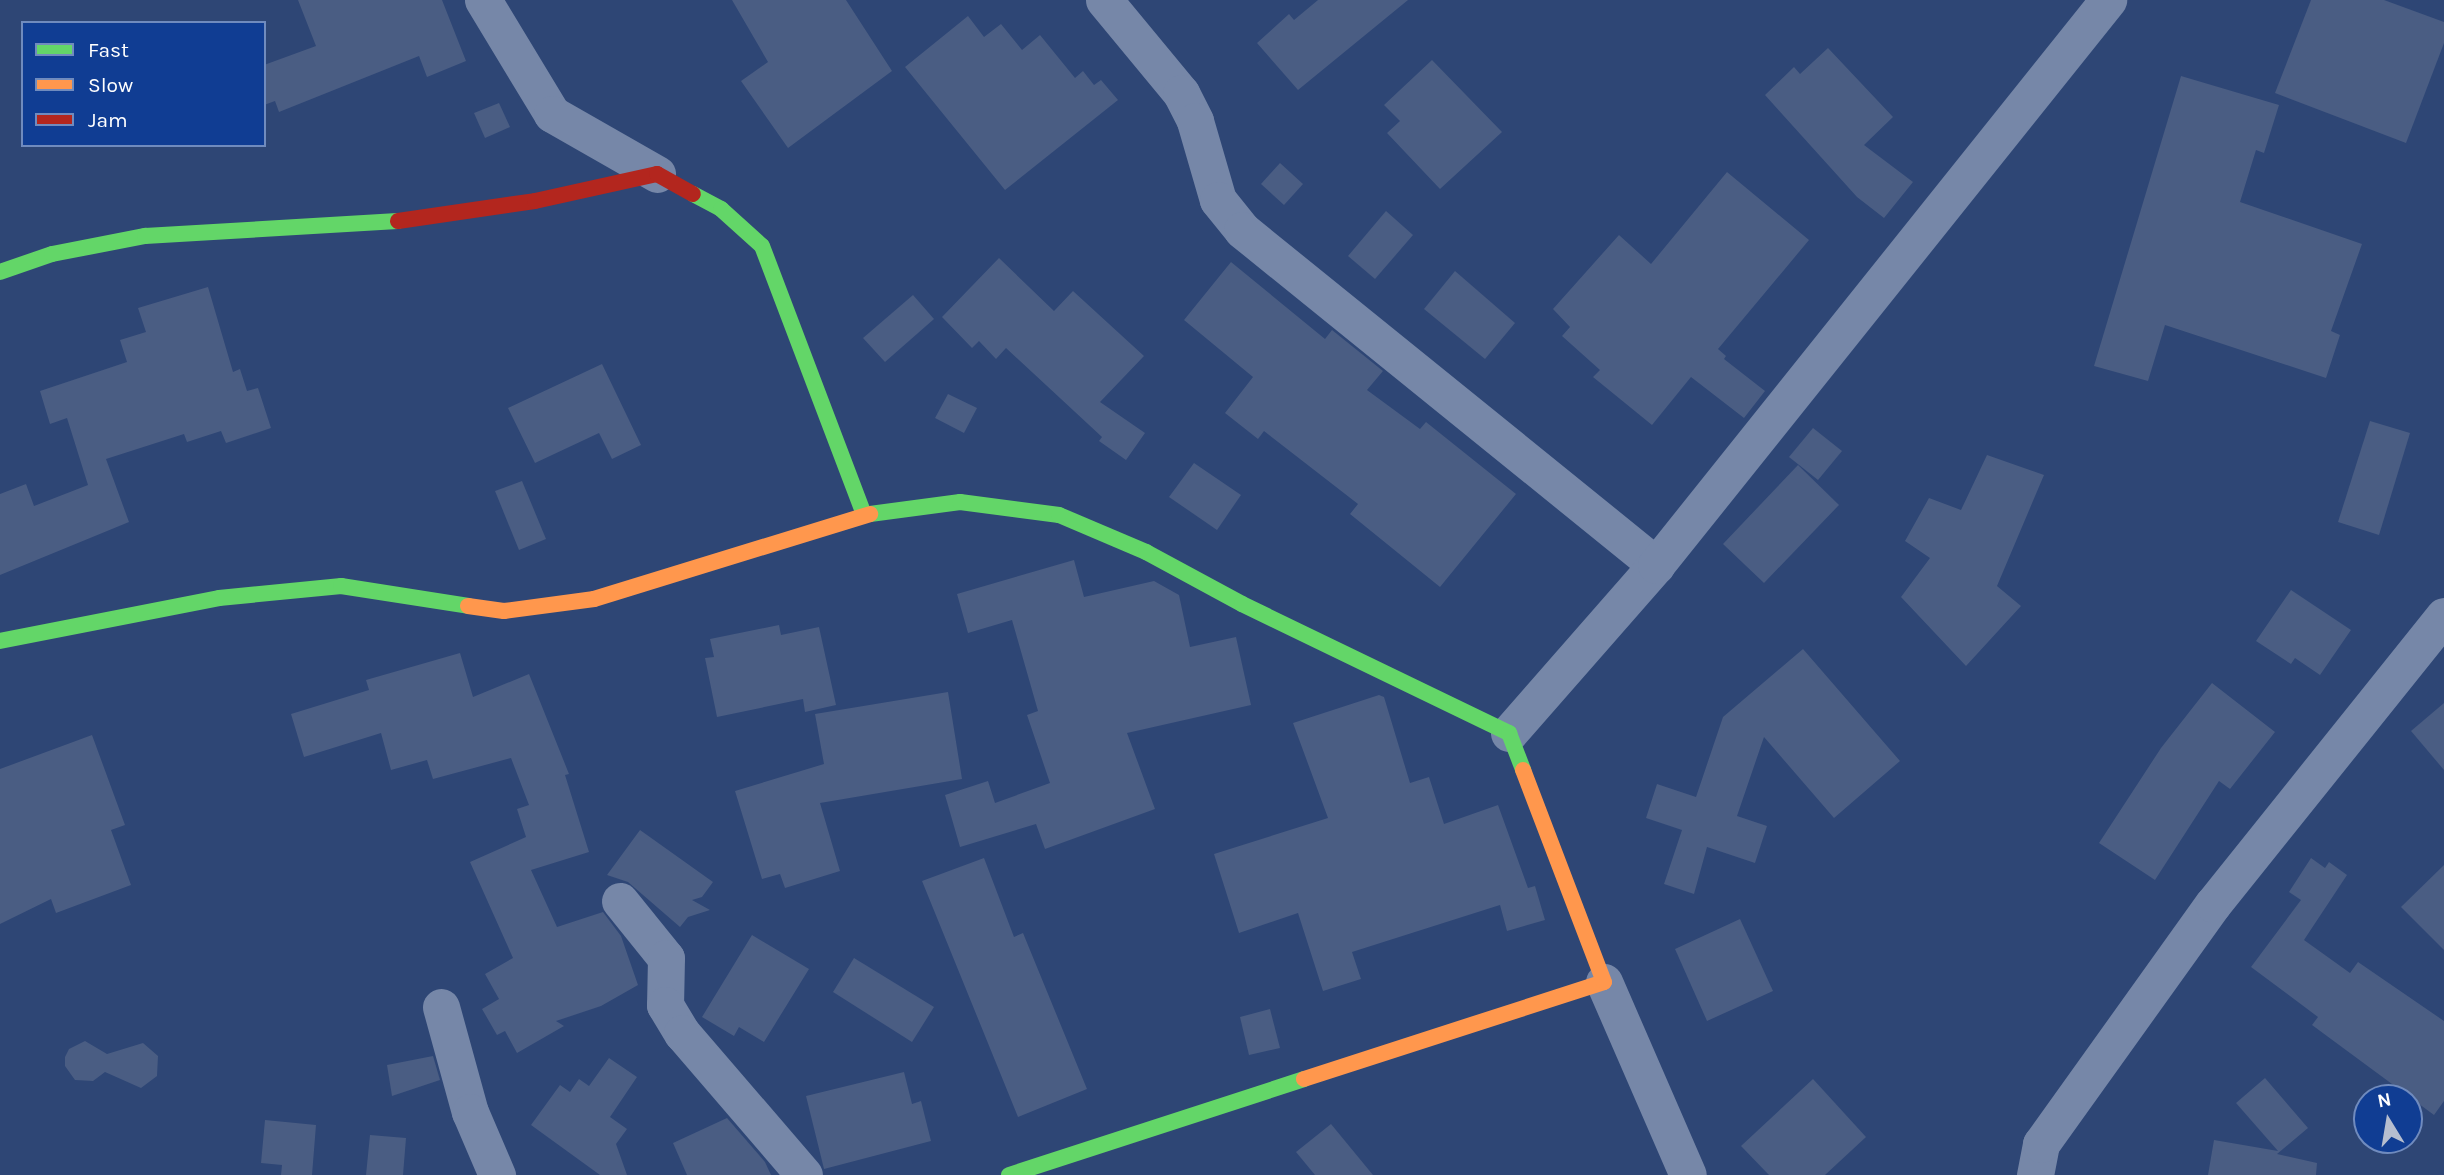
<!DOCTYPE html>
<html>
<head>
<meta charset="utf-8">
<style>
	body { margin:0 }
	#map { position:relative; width:2444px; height:1175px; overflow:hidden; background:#2e4675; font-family:Karla,sans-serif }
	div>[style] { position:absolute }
	.building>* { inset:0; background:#4a5d83 }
	.street>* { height:37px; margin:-18.5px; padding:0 18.5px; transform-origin:18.5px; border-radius:18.5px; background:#7687a8 }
	.fast>* { height:16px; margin:-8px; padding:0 8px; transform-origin:8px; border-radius:8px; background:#63d668 }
	.slow>* { height:16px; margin:-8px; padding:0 8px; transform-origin:8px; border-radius:8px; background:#ff974d }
	.jam>* { height:16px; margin:-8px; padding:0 8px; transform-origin:8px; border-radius:8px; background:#b3261e }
	span { translate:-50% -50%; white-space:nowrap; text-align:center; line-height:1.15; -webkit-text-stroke:5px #103d93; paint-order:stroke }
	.legend { position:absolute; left:21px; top:21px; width:245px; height:126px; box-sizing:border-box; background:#103d93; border:2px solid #708bbe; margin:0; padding:9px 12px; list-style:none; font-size:21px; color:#fff }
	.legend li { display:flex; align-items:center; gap:14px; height:35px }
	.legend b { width:35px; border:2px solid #708bbe }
	.north { position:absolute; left:2353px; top:1084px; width:70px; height:70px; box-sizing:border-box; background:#103d93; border:2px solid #708bbe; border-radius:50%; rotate:349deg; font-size:19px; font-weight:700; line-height:28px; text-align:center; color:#fff }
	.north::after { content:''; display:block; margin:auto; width:24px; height:32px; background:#b6becf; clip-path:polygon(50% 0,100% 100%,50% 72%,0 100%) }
</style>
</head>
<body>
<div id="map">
	<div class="building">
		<div style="clip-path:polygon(298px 0,442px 0,466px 61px,427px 77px,419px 56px,279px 112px,275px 101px,264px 105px,264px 65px,316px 46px)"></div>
		<div style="clip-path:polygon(732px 0,846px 0,892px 71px,788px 148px,741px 81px,768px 62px)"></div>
		<div style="clip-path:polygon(1318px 0,1408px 0,1298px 90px,1257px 43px,1289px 14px,1294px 20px)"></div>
		<div style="clip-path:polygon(2311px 0,2384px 0,2444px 22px,2444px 43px,2406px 143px,2275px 93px)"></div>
		<div style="clip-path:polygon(968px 16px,984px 37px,1001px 24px,1022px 50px,1040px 35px,1075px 78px,1083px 71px,1094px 85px,1101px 80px,1118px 100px,1005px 190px,905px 67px)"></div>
		<div style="clip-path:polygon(1828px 48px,1893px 117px,1864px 145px,1913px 182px,1884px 218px,1857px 197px,1765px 95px,1794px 67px,1800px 74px)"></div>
		<div style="clip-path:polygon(1432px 60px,1502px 132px,1440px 189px,1387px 133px,1400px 121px,1384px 105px)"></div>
		<div style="clip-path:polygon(2181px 76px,2279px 105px,2264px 153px,2256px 150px,2240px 202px,2362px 244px,2331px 331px,2340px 335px,2326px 378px,2165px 325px,2148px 381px,2094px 366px)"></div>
		<div style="clip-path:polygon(499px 103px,510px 127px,485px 138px,474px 113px)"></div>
		<div style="clip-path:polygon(1280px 163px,1303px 184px,1284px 205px,1261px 184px)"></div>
		<div style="clip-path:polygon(1727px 172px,1809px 240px,1718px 349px,1726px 356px,1724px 359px,1765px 391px,1744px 418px,1691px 377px,1652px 425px,1593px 377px,1600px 370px,1562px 336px,1570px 327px,1553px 309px,1619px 235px,1651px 264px)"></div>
		<div style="clip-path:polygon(1386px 211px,1413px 235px,1375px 279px,1348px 256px)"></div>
		<div style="clip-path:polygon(999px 258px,1054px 311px,1073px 291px,1144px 356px,1100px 402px,1145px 433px,1126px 460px,1099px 441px,1102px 437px,1006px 348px,996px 359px,979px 341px,972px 348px,942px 317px)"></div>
		<div style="clip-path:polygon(1231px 262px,1325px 339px,1332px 330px,1383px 371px,1367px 390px,1420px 429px,1426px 422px,1516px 494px,1440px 587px,1350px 514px,1358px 504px,1264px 431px,1258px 439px,1225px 413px,1253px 377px,1184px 320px)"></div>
		<div style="clip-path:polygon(1455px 271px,1515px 323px,1485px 359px,1424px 309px)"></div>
		<div style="clip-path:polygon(208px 287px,233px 372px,240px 369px,247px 391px,258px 388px,271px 428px,226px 443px,221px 431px,187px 442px,184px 434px,106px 459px,129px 522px,0 575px,0 494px,26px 484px,34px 506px,88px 485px,67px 418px,50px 424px,40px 391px,127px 362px,120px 340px,146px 332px,138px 308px)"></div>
		<div style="clip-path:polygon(913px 295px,934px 319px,885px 362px,863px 338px)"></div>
		<div style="clip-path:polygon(602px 364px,641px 445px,612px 459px,599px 433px,535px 463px,508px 408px)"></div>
		<div style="clip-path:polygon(948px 394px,977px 408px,964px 433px,935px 418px)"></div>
		<div style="clip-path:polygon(2370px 421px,2410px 433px,2379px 535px,2338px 522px)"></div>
		<div style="clip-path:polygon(1813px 428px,1842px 451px,1818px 480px,1789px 457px)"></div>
		<div style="clip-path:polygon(1987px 455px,2044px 475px,1997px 586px,2021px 606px,1966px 666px,1901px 597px,1930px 558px,1905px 541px,1929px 498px,1961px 510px)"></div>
		<div style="clip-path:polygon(1194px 463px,1241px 495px,1217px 530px,1169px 497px)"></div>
		<div style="clip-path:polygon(1798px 465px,1839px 505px,1764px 583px,1723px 544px)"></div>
		<div style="clip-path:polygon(522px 481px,546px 539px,519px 550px,495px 491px)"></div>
		<div style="clip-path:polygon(1074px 560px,1084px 597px,1154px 581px,1179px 595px,1190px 647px,1236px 637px,1251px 705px,1127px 733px,1155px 809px,1045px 849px,1036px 824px,960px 847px,945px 795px,988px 781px,995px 803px,1050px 783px,1027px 715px,1038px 711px,1012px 620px,968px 633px,957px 594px)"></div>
		<div style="clip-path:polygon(2291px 590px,2351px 630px,2320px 675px,2295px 658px,2291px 664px,2256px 641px)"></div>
		<div style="clip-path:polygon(779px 625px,781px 635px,819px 627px,836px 705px,805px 712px,803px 699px,717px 717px,705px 658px,714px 657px,710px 639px)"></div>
		<div style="clip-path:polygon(1803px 649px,1900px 761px,1834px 818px,1764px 737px,1737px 816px,1767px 826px,1755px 863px,1707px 847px,1694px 894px,1664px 884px,1682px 830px,1646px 818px,1657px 784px,1696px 797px,1723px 717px)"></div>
		<div style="clip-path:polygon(460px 653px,473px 697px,529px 674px,569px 774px,565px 775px,589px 852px,531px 870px,557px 927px,603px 912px,621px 936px,638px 985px,601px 1006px,556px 1021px,564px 1026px,517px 1053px,505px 1031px,497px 1035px,482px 1009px,499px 999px,485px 974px,513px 958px,470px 862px,526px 837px,517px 809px,529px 805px,511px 758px,433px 779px,427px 760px,391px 770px,381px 733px,304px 757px,291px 714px,369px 690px,366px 680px)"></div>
		<div style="clip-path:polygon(2212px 683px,2275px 732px,2230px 789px,2219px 781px,2155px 880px,2099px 843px,2161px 748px)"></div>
		<div style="clip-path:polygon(948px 692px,962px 779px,820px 803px,840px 871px,785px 888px,780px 874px,762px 879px,735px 791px,824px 764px,815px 714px)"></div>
		<div style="clip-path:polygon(1379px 695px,1384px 697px,1410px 783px,1429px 777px,1444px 824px,1498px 805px,1528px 888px,1535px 886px,1545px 920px,1507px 931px,1500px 905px,1352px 952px,1361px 979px,1323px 991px,1298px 913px,1239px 933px,1214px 854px,1328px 818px,1293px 723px)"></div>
		<div style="clip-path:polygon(2444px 703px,2444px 770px,2411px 731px)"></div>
		<div style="clip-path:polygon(92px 735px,125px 825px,111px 830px,131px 885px,56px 913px,51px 899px,0 924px,0 769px)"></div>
		<div style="clip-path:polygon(640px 830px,713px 882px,702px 897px,692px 900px,710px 910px,688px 917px,680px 927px,628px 882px,607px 875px)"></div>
		<div style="clip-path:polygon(984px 858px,1014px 937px,1023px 933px,1087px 1089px,1018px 1117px,922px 881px)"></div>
		<div style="clip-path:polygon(2311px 858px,2325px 868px,2329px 862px,2347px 875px,2304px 940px,2350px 973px,2358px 962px,2444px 1021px,2444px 1101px,2434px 1115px,2312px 1025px,2318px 1017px,2251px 967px,2301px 900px,2289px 892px)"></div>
		<div style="clip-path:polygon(2444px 865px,2444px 950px,2401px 907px)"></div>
		<div style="clip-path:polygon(1740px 919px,1773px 991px,1707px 1021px,1675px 949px)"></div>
		<div style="clip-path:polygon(752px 935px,809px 969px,764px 1042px,739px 1027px,734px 1036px,702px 1017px)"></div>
		<div style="clip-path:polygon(854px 958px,934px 1007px,912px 1042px,833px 992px)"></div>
		<div style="clip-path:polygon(1270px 1009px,1280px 1048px,1249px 1055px,1240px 1017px)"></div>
		<div style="clip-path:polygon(85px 1041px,107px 1054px,143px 1043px,158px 1056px,157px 1076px,141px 1088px,105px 1072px,93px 1081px,75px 1080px,65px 1066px,65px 1057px,69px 1049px)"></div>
		<div style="clip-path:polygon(433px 1056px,440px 1080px,392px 1096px,387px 1065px)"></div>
		<div style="clip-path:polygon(609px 1058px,637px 1077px,610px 1117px,627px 1129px,616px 1144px,627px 1175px,600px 1175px,531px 1125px,560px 1085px,570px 1092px,579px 1079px,589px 1086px)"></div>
		<div style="clip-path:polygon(904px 1072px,912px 1104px,921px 1101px,931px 1141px,824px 1169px,806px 1096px)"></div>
		<div style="clip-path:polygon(2265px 1078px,2308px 1128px,2277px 1154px,2317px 1163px,2316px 1175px,2208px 1175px,2214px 1140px,2278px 1151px,2236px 1103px)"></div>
		<div style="clip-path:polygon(1813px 1079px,1866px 1137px,1825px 1175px,1769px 1175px,1741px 1146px)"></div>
		<div style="clip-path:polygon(727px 1118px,765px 1162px,771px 1175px,687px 1175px,673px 1143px)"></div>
		<div style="clip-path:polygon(265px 1120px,316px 1125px,312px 1175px,281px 1175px,282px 1165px,261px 1163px)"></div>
		<div style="clip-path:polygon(1331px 1124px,1373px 1175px,1315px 1175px,1296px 1152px)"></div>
		<div style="clip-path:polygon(370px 1135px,406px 1138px,403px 1175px,366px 1175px)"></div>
	</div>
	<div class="street">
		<div style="left:483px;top:0;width:133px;rotate:58.8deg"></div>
		<div style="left:552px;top:114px;width:121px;rotate:29.7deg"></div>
		<div style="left:1104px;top:0;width:121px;rotate:50.4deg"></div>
		<div style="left:1181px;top:93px;width:31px;rotate:63deg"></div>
		<div style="left:1195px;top:121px;width:82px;rotate:73.8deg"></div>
		<div style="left:1218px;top:200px;width:38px;rotate:51deg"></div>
		<div style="left:1242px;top:230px;width:533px;rotate:38.98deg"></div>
		<div style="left:1509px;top:733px;width:223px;rotate:-48.8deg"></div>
		<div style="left:1656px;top:565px;width:724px;rotate:-51.34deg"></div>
		<div style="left:620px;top:901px;width:73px;rotate:51.1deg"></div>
		<div style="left:666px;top:958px;width:47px;rotate:91.2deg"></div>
		<div style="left:665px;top:1005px;width:33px;rotate:59deg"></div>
		<div style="left:682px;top:1033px;width:187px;rotate:49.3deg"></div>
		<div style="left:1604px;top:982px;width:210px;rotate:66.5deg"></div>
		<div style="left:441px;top:1007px;width:109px;rotate:74.6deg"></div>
		<div style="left:470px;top:1112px;width:69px;rotate:66.8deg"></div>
		<div style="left:2035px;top:1175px;width:32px;rotate:-79deg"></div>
		<div style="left:2041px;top:1144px;width:295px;rotate:-54.4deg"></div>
		<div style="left:2213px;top:904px;width:369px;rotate:-51.3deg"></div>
	</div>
	<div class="fast">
		<div style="left:693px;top:194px;width:32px;rotate:28deg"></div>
		<div style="left:721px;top:209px;width:55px;rotate:42.1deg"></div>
		<div style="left:762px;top:246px;width:288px;rotate:69.2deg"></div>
		<div style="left:0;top:272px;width:55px;rotate:-19.1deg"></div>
		<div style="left:52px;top:254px;width:95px;rotate:-11deg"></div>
		<div style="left:145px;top:236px;width:253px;rotate:-3.4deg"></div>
		<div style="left:870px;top:514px;width:91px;rotate:-7.6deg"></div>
		<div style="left:960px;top:502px;width:100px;rotate:7.5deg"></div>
		<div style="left:1059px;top:515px;width:95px;rotate:23deg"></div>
		<div style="left:1146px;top:552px;width:109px;rotate:28.4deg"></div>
		<div style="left:1242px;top:604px;width:297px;rotate:25.8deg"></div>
		<div style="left:1509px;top:733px;width:40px;rotate:69deg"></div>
		<div style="left:0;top:641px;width:223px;rotate:-11.1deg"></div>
		<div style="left:219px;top:598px;width:123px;rotate:-5.6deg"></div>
		<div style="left:341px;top:586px;width:129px;rotate:8.9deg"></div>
		<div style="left:1009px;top:1175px;width:310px;rotate:-18deg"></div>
	</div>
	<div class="slow">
		<div style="left:468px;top:606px;width:36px;rotate:8deg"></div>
		<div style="left:504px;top:611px;width:91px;rotate:-7.6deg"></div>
		<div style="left:594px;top:599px;width:289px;rotate:-17.1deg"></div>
		<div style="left:1304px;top:1079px;width:315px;rotate:-17.9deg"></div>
		<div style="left:1604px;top:982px;width:227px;rotate:-110.9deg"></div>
	</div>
	<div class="jam">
		<div style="left:398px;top:221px;width:138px;rotate:-8.3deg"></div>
		<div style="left:535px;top:201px;width:125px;rotate:-12.5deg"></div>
		<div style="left:657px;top:174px;width:41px;rotate:29.1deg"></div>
	</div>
	<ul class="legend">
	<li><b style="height:9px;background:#63d668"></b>Fast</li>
	<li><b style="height:9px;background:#ff974d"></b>Slow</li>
	<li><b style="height:9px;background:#b3261e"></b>Jam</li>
	</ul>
	<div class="north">N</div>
</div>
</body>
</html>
